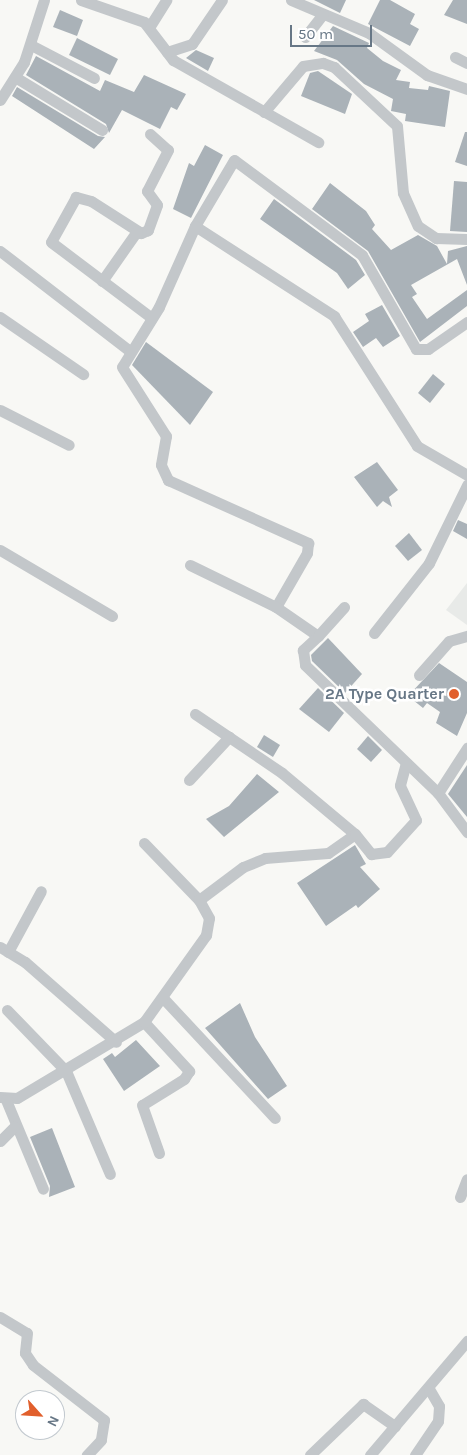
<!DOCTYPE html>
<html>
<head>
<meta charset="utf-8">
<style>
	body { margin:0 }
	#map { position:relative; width:467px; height:1455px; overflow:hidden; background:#f8f8f5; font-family:Karla,sans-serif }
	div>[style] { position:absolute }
	.built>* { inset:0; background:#e8eae8 }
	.building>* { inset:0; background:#aab2b8 }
	.minor>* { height:11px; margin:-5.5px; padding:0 5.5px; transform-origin:5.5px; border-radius:5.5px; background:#c3c7ca }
	.dots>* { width:14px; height:14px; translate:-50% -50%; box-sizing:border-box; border:2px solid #fff; border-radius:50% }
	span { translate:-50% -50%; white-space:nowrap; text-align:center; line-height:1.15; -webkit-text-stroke:5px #fff; paint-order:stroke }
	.poi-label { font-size:16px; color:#677786; font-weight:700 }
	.right { translate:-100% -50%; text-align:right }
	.north { position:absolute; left:15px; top:1390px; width:50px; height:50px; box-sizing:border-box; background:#fff; border:1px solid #c2c9cf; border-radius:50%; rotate:116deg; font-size:14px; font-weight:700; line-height:20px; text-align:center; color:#677786 }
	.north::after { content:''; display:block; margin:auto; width:18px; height:22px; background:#e15f2c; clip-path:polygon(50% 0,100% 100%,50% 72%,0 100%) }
	.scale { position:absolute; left:290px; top:25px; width:82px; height:22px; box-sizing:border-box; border:2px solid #677786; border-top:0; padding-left:6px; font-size:15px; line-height:18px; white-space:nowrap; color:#677786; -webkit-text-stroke:4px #fff; paint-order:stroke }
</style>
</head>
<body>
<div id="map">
	<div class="built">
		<div style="clip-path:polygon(467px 583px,467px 625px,446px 610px)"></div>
	</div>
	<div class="building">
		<div style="clip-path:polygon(314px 0,346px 0,340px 13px)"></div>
		<div style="clip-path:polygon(380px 0,390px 0,415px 14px,410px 24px,419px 29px,410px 46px,368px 24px)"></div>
		<div style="clip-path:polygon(453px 0,467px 0,467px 24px,444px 15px)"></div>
		<div style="clip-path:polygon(60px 10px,83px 20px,77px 36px,53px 27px)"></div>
		<div style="clip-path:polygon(333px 26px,369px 43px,367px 48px,383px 61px,401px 70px,396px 80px,410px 82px,409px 88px,428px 90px,429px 86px,450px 91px,445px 127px,405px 121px,406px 114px,391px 111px,393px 99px,364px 84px,337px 60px,314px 51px)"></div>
		<div style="clip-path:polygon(77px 38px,118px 59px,110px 75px,69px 55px)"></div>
		<div style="clip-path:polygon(196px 50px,214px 58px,208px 71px,186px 58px)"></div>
		<div style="clip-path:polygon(36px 56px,100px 91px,105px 80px,134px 92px,144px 75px,186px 94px,177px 110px,171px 107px,160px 129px,122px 110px,109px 133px,106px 124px,26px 75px)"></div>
		<div style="clip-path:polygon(318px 71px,352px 94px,345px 114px,301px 96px,310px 73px)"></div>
		<div style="clip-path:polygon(17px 87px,98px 136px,105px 137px,94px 149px,12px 96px)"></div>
		<div style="clip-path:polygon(465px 132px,467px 132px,467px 166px,455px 162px)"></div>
		<div style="clip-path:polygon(205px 145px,223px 155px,191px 218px,173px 209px,189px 163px,194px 166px)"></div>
		<div style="clip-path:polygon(454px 181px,467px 182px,467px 232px,450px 231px)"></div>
		<div style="clip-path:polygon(330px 183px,366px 211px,375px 225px,372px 229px,391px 250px,418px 235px,437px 246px,447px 264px,448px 251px,467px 246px,467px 285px,457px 259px,411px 285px,417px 294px,412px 297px,427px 319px,467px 290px,467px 306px,420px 342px,368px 251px,312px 209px)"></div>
		<div style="clip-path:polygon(274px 199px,356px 260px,365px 275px,348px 289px,337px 273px,260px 219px)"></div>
		<div style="clip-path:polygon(382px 305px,400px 336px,383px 347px,376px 338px,363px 347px,353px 332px,369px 321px,365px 314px)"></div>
		<div style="clip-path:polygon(146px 342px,213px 392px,190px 425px,132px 365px)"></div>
		<div style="clip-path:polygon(433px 374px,445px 384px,430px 403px,418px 393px)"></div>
		<div style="clip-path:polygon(377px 462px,398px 490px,389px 497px,392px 507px,383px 501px,377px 507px,354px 477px)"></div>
		<div style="clip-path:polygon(458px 520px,467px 524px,467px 539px,453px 531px)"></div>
		<div style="clip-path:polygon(409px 533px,422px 550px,408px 561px,395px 546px)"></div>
		<div style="clip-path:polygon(328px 638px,362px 674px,345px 693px,312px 661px,311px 655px)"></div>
		<div style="clip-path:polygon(439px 663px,467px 682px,467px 713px,457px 736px,436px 723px,440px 712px,427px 703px,423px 708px,408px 696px)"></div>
		<div style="clip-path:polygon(318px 688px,344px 713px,329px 732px,299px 709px)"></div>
		<div style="clip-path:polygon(264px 735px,280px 745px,273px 757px,257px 747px)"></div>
		<div style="clip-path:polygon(368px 736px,382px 750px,371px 762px,357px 749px)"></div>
		<div style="clip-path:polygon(467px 765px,467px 817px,448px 794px)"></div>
		<div style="clip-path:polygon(257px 774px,279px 792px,224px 837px,206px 819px,229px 806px)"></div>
		<div style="clip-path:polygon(355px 845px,366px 864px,360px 867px,380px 889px,358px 908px,356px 905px,326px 926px,297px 883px)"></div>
		<div style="clip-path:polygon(240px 1003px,255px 1037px,287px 1086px,268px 1099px,205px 1028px)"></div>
		<div style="clip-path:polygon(136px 1040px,160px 1066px,124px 1091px,103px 1059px,112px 1053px,115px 1057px)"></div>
		<div style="clip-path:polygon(52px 1128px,75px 1187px,49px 1197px,50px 1186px,30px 1137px)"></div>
	</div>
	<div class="minor">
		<div style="left:81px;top:0;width:67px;rotate:19.2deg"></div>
		<div style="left:144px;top:22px;width:48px;rotate:52.7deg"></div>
		<div style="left:173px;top:60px;width:167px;rotate:29.5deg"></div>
		<div style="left:291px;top:0;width:85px;rotate:22.9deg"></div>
		<div style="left:369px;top:33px;width:72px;rotate:35.9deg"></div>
		<div style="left:427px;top:75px;width:42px;rotate:19.3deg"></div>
		<div style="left:150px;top:26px;width:31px;rotate:-58deg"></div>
		<div style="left:305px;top:37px;width:29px;rotate:-52deg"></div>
		<div style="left:31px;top:45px;width:71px;rotate:27.6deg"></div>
		<div style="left:167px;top:52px;width:26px;rotate:-18deg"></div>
		<div style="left:192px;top:44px;width:53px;rotate:-55.7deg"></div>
		<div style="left:455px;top:57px;width:13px;rotate:27deg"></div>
		<div style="left:15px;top:77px;width:102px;rotate:31.3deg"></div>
		<div style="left:0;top:100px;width:45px;rotate:-57.7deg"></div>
		<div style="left:24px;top:62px;width:65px;rotate:-72.1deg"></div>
		<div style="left:264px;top:112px;width:60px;rotate:-49.7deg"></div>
		<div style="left:303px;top:66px;width:20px;rotate:-9deg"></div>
		<div style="left:323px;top:63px;width:12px;rotate:20deg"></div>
		<div style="left:334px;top:67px;width:86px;rotate:43.1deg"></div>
		<div style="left:397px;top:126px;width:67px;rotate:84.9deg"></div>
		<div style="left:403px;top:193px;width:36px;rotate:66deg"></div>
		<div style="left:418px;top:226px;width:22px;rotate:34deg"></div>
		<div style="left:436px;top:238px;width:31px;rotate:2deg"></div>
		<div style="left:150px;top:134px;width:24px;rotate:42deg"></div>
		<div style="left:168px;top:150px;width:46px;rotate:117.1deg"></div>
		<div style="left:147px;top:191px;width:17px;rotate:54deg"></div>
		<div style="left:157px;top:205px;width:27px;rotate:110deg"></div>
		<div style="left:148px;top:230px;width:8px;rotate:157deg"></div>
		<div style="left:141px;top:233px;width:59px;rotate:-147.4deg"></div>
		<div style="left:91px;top:201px;width:16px;rotate:-165deg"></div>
		<div style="left:76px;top:197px;width:51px;rotate:119.1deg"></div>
		<div style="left:51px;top:242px;width:126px;rotate:37deg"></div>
		<div style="left:195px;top:226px;width:166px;rotate:32.9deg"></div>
		<div style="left:334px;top:316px;width:154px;rotate:57.4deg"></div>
		<div style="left:417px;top:446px;width:58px;rotate:30.1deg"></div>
		<div style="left:0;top:251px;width:164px;rotate:37.6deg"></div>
		<div style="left:102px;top:281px;width:61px;rotate:-55deg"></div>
		<div style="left:0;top:317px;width:101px;rotate:34.5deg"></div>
		<div style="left:467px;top:322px;width:47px;rotate:145.3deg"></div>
		<div style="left:428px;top:349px;width:12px;rotate:180deg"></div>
		<div style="left:416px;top:349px;width:108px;rotate:-119.9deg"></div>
		<div style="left:362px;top:255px;width:159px;rotate:-143.4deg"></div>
		<div style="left:234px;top:160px;width:77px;rotate:120.6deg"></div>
		<div style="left:195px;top:226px;width:89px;rotate:114deg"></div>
		<div style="left:159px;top:307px;width:70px;rotate:121.7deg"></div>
		<div style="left:122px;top:367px;width:82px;rotate:57.5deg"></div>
		<div style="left:166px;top:436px;width:29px;rotate:100deg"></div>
		<div style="left:161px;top:465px;width:17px;rotate:65deg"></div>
		<div style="left:168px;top:480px;width:154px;rotate:24.2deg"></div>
		<div style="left:308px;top:543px;width:10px;rotate:96deg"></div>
		<div style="left:307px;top:553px;width:62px;rotate:119.9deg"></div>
		<div style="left:276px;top:607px;width:51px;rotate:34.6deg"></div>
		<div style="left:318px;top:636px;width:21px;rotate:137deg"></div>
		<div style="left:303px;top:650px;width:15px;rotate:82deg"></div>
		<div style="left:305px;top:665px;width:185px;rotate:43.9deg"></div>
		<div style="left:438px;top:793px;width:54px;rotate:-57.2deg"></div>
		<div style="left:0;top:410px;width:77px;rotate:26.9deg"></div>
		<div style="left:0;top:550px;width:130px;rotate:30.5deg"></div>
		<div style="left:190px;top:565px;width:96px;rotate:26deg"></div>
		<div style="left:374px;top:633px;width:89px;rotate:-51.8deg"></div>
		<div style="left:429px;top:563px;width:87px;rotate:-64deg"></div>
		<div style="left:318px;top:636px;width:39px;rotate:-48deg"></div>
		<div style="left:419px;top:675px;width:45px;rotate:-48.6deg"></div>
		<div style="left:449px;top:641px;width:19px;rotate:-16deg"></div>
		<div style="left:195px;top:714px;width:105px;rotate:34.1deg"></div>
		<div style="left:282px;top:773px;width:95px;rotate:39.9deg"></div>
		<div style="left:189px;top:780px;width:59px;rotate:-47.1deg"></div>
		<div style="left:438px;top:793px;width:49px;rotate:53.4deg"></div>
		<div style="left:144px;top:843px;width:79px;rotate:46deg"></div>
		<div style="left:0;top:947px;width:29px;rotate:31deg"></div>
		<div style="left:25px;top:962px;width:121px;rotate:41.3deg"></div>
		<div style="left:8px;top:952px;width:69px;rotate:-61.6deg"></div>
		<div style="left:163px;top:998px;width:164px;rotate:47deg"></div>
		<div style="left:7px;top:1010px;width:85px;rotate:46deg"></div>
		<div style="left:66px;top:1071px;width:112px;rotate:66.9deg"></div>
		<div style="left:144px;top:1022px;width:67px;rotate:47.4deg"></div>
		<div style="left:189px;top:1071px;width:9px;rotate:122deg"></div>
		<div style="left:184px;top:1079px;width:49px;rotate:148.2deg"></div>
		<div style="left:142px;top:1105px;width:51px;rotate:70.5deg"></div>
		<div style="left:0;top:1097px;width:17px;rotate:3deg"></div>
		<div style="left:17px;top:1098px;width:148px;rotate:-30.9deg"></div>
		<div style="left:144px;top:1022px;width:107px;rotate:-54.5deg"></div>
		<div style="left:206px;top:935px;width:17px;rotate:-80deg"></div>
		<div style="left:209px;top:918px;width:21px;rotate:-119deg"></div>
		<div style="left:199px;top:900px;width:55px;rotate:-36.9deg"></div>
		<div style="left:243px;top:867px;width:24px;rotate:-22deg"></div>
		<div style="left:265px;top:858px;width:63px;rotate:-4.5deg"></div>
		<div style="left:328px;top:853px;width:33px;rotate:-35deg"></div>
		<div style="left:355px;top:834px;width:26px;rotate:51deg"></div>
		<div style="left:371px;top:854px;width:16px;rotate:-7deg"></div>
		<div style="left:387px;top:852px;width:43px;rotate:-47.8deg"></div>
		<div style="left:416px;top:820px;width:38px;rotate:-115deg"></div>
		<div style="left:400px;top:785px;width:23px;rotate:-75deg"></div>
		<div style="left:6px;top:1100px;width:96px;rotate:67.4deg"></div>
		<div style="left:0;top:1141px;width:20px;rotate:-45deg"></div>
		<div style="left:460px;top:1197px;width:19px;rotate:-69deg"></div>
		<div style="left:0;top:1317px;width:31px;rotate:31deg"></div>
		<div style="left:27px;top:1333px;width:20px;rotate:96deg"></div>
		<div style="left:25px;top:1353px;width:14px;rotate:56deg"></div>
		<div style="left:33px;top:1365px;width:90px;rotate:37.8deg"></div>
		<div style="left:104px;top:1420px;width:20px;rotate:99deg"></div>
		<div style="left:101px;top:1440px;width:21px;rotate:133deg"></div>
		<div style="left:310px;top:1455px;width:74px;rotate:-43.9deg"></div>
		<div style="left:363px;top:1404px;width:39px;rotate:35deg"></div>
		<div style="left:370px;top:1455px;width:150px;rotate:-49.6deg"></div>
		<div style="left:415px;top:1455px;width:41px;rotate:-55.9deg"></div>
		<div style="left:438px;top:1421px;width:15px;rotate:-86deg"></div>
		<div style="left:439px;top:1406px;width:20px;rotate:-120deg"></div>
	</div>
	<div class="dots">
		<div style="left:454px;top:694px;background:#e15f2c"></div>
	</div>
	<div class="poi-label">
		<span class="right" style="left:444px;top:694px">2A Type Quarter</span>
	</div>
	<div class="north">N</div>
	<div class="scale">50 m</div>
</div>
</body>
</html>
